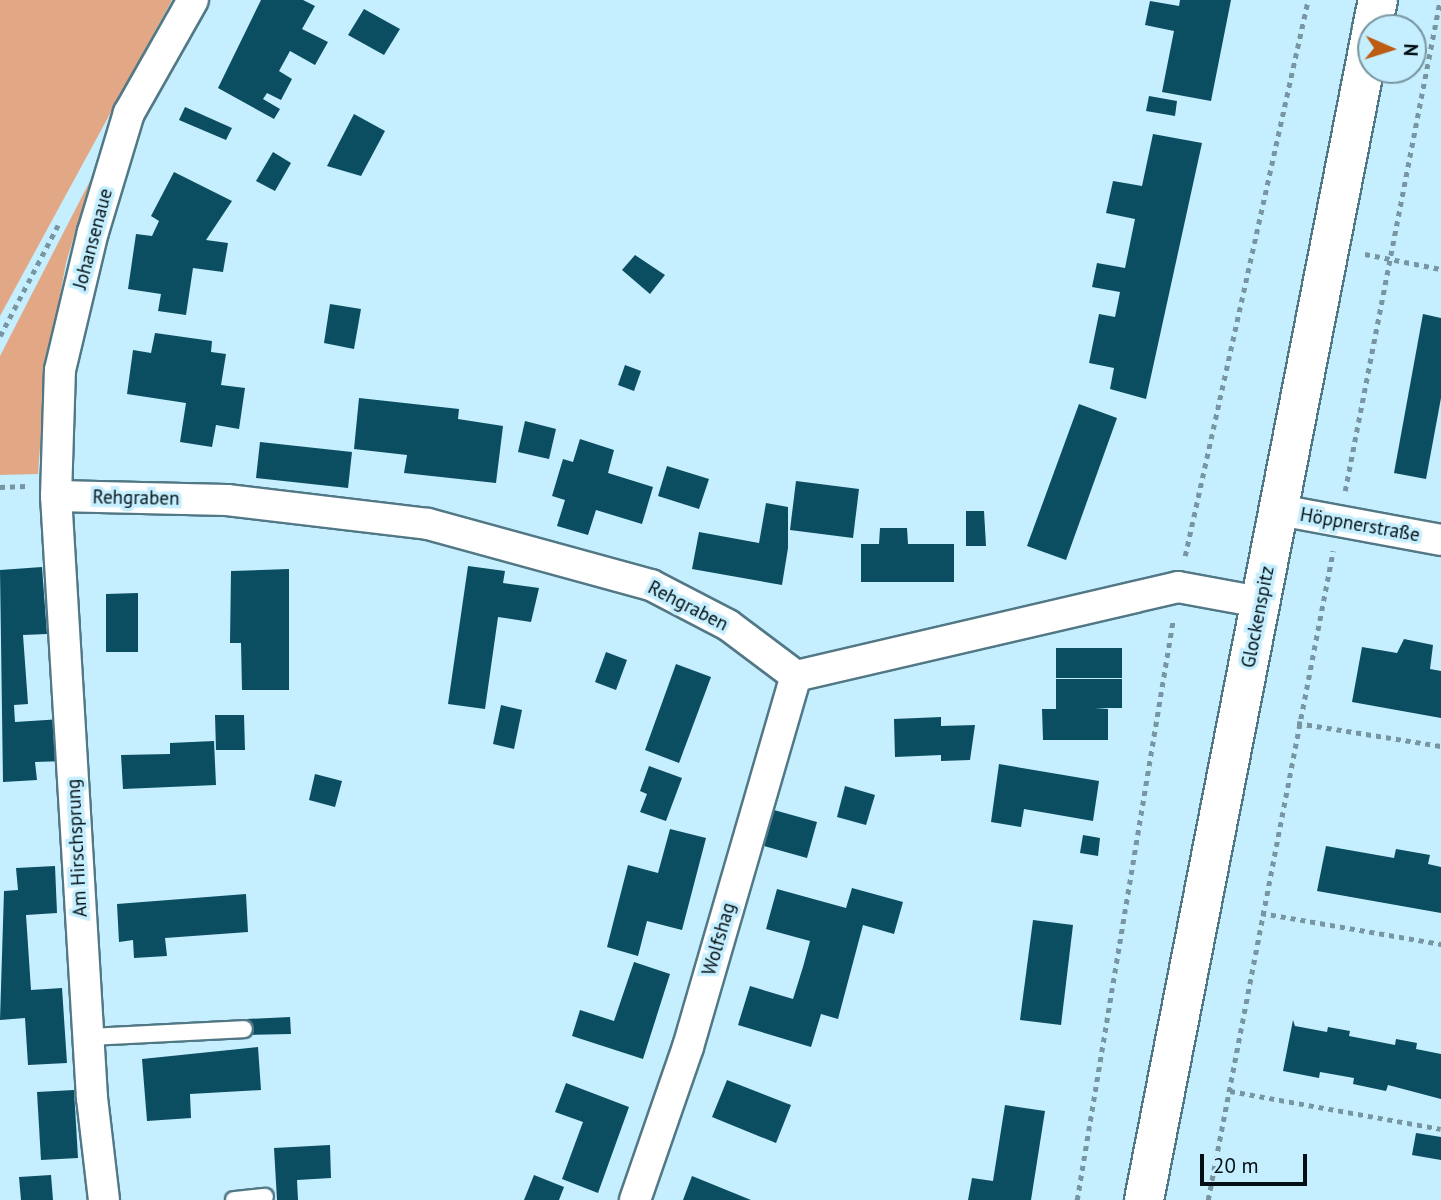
<!DOCTYPE html>
<html>
<head>
<meta charset="utf-8">
<style>
	body { margin:0 }
	#map { position:relative; width:1441px; height:1200px; overflow:hidden; background:#c5eefe; font-family:"PT Sans",sans-serif }
	div>[style] { position:absolute }
	.green>* { inset:0; background:#e2a886 }
	.building>* { inset:0; background:#0b4d61 }
	.path>* { height:4.5px; margin-top:-2.25px; transform-origin:0; background:repeating-linear-gradient(90deg,#7896a1 0 5px,transparent 0 10px) }
	.roads { filter:drop-shadow(2px 0 #527886) drop-shadow(-2px 0 #527886) drop-shadow(0 2px #527886) drop-shadow(0 -2px #527886) }
	.lane>* { height:16px; margin:-8px; padding:0 8px; transform-origin:8px; border-radius:8px; background:#fff }
	.street>* { height:30px; margin:-15px; padding:0 15px; transform-origin:15px; border-radius:15px; background:#fff }
	.secondary>* { height:38px; margin:-19px; padding:0 19px; transform-origin:19px; border-radius:19px; background:#fff }
	span { translate:-50% -50%; white-space:nowrap; text-align:center; line-height:1.15; -webkit-text-stroke:7px #c5eefe; paint-order:stroke }
	.street-label { font-size:19px; color:#020f14 }
	.north { position:absolute; left:1357px; top:14px; width:70px; height:70px; box-sizing:border-box; background:#c5eefe; border:2px solid #7795a0; border-radius:50%; rotate:93deg; font-size:19px; font-weight:700; line-height:28px; text-align:center; color:#020f14 }
	.north::after { content:''; display:block; margin:auto; width:24px; height:32px; background:#bc5d13; clip-path:polygon(50% 0,100% 100%,50% 72%,0 100%) }
	.scale { position:absolute; left:1200px; top:1154px; width:107px; height:32px; box-sizing:border-box; border:4px solid #020f14; border-top:0; padding-left:9px; font-size:21px; line-height:24px; white-space:nowrap; color:#020f14; -webkit-text-stroke:5px #c5eefe; paint-order:stroke }
</style>
</head>
<body>
<div id="map">
	<div class="green">
		<div style="clip-path:polygon(0 0,172px 0,0 316px)"></div>
		<div style="clip-path:polygon(91px 179px,66px 263px,45px 377px,38px 474px,0 475px,0 356px)"></div>
	</div>
	<div class="building">
		<div style="clip-path:polygon(261px 0,303px 0,315px 6px,302px 29px,328px 42px,315px 65px,290px 51px,279px 71px,292px 79px,281px 100px,267px 93px,263px 99px,280px 109px,274px 119px,218px 88px)"></div>
		<div style="clip-path:polygon(1180px 0,1231px 0,1211px 101px,1162px 92px,1174px 31px,1145px 25px,1150px 1px,1179px 6px)"></div>
		<div style="clip-path:polygon(364px 9px,400px 29px,384px 55px,348px 35px)"></div>
		<div style="clip-path:polygon(1149px 96px,1177px 101px,1175px 116px,1146px 111px)"></div>
		<div style="clip-path:polygon(185px 107px,232px 128px,226px 140px,179px 120px)"></div>
		<div style="clip-path:polygon(354px 114px,385px 131px,361px 176px,327px 166px)"></div>
		<div style="clip-path:polygon(1153px 134px,1202px 143px,1146px 399px,1110px 389px,1114px 368px,1089px 363px,1099px 314px,1115px 317px,1120px 292px,1092px 287px,1097px 263px,1125px 268px,1135px 219px,1106px 213px,1113px 181px,1142px 186px)"></div>
		<div style="clip-path:polygon(273px 152px,291px 163px,275px 191px,256px 181px)"></div>
		<div style="clip-path:polygon(174px 172px,232px 201px,206px 240px,228px 243px,223px 272px,193px 268px,186px 315px,158px 311px,161px 294px,128px 289px,136px 234px,152px 236px,159px 221px,151px 216px)"></div>
		<div style="clip-path:polygon(635px 255px,665px 275px,650px 294px,622px 270px)"></div>
		<div style="clip-path:polygon(330px 304px,361px 309px,354px 349px,324px 343px)"></div>
		<div style="clip-path:polygon(1423px 314px,1441px 318px,1441px 398px,1426px 479px,1394px 473px)"></div>
		<div style="clip-path:polygon(155px 333px,212px 341px,211px 352px,226px 354px,221px 385px,245px 388px,239px 429px,216px 425px,212px 447px,180px 442px,186px 403px,127px 394px,133px 350px,151px 353px)"></div>
		<div style="clip-path:polygon(625px 365px,641px 371px,634px 391px,618px 385px)"></div>
		<div style="clip-path:polygon(359px 398px,459px 409px,458px 419px,503px 426px,496px 483px,404px 473px,407px 455px,354px 449px)"></div>
		<div style="clip-path:polygon(1079px 404px,1117px 418px,1066px 560px,1027px 546px)"></div>
		<div style="clip-path:polygon(525px 421px,556px 429px,549px 459px,518px 452px)"></div>
		<div style="clip-path:polygon(580px 439px,614px 450px,608px 473px,653px 487px,642px 524px,596px 510px,588px 535px,557px 526px,565px 500px,552px 496px,563px 459px,573px 462px)"></div>
		<div style="clip-path:polygon(260px 442px,352px 452px,348px 488px,256px 478px)"></div>
		<div style="clip-path:polygon(667px 466px,709px 479px,699px 509px,658px 496px)"></div>
		<div style="clip-path:polygon(796px 481px,859px 489px,853px 538px,790px 530px)"></div>
		<div style="clip-path:polygon(766px 503px,788px 507px,788px 548px,782px 585px,692px 569px,699px 532px,759px 543px)"></div>
		<div style="clip-path:polygon(966px 511px,984px 511px,986px 546px,966px 546px)"></div>
		<div style="clip-path:polygon(880px 528px,907px 528px,908px 544px,954px 544px,954px 582px,861px 582px,861px 544px,879px 544px)"></div>
		<div style="clip-path:polygon(468px 566px,505px 571px,503px 583px,539px 588px,531px 622px,498px 617px,485px 709px,448px 704px)"></div>
		<div style="clip-path:polygon(42px 567px,47px 634px,23px 635px,28px 704px,14px 705px,15px 722px,62px 719px,65px 761px,35px 762px,37px 780px,3px 782px,0 570px)"></div>
		<div style="clip-path:polygon(289px 569px,289px 690px,242px 690px,241px 643px,230px 643px,231px 571px)"></div>
		<div style="clip-path:polygon(138px 593px,138px 652px,106px 652px,106px 594px)"></div>
		<div style="clip-path:polygon(1404px 639px,1433px 645px,1430px 669px,1441px 671px,1441px 718px,1352px 702px,1362px 647px,1397px 653px)"></div>
		<div style="clip-path:polygon(1056px 648px,1122px 648px,1122px 678px,1056px 678px)"></div>
		<div style="clip-path:polygon(606px 652px,627px 660px,616px 690px,595px 682px)"></div>
		<div style="clip-path:polygon(676px 664px,711px 677px,679px 763px,645px 750px)"></div>
		<div style="clip-path:polygon(1056px 679px,1122px 679px,1122px 708px,1095px 708px,1108px 709px,1108px 740px,1043px 740px,1042px 709px,1056px 709px)"></div>
		<div style="clip-path:polygon(501px 705px,522px 710px,514px 749px,493px 744px)"></div>
		<div style="clip-path:polygon(215px 715px,244px 715px,245px 750px,216px 750px)"></div>
		<div style="clip-path:polygon(941px 717px,941px 726px,975px 725px,970px 760px,941px 761px,941px 755px,895px 757px,894px 719px)"></div>
		<div style="clip-path:polygon(214px 741px,216px 785px,123px 789px,121px 755px,170px 754px,170px 743px)"></div>
		<div style="clip-path:polygon(999px 764px,1099px 781px,1093px 821px,1024px 809px,1021px 827px,991px 822px)"></div>
		<div style="clip-path:polygon(649px 766px,682px 778px,666px 821px,640px 812px,647px 794px,640px 791px)"></div>
		<div style="clip-path:polygon(315px 774px,342px 781px,335px 807px,309px 800px)"></div>
		<div style="clip-path:polygon(845px 786px,875px 795px,866px 825px,837px 817px)"></div>
		<div style="clip-path:polygon(774px 810px,817px 822px,807px 858px,764px 846px)"></div>
		<div style="clip-path:polygon(670px 829px,706px 838px,682px 930px,647px 921px,638px 956px,607px 947px,628px 865px,658px 873px)"></div>
		<div style="clip-path:polygon(1083px 835px,1100px 838px,1098px 856px,1080px 853px)"></div>
		<div style="clip-path:polygon(1326px 846px,1394px 858px,1396px 849px,1430px 855px,1428px 864px,1441px 867px,1441px 913px,1317px 891px)"></div>
		<div style="clip-path:polygon(55px 866px,57px 913px,26px 915px,31px 990px,62px 988px,67px 1063px,28px 1065px,25px 1018px,0 1020px,4px 891px,18px 890px,16px 868px)"></div>
		<div style="clip-path:polygon(852px 888px,903px 902px,894px 934px,863px 925px,838px 1019px,821px 1014px,811px 1047px,738px 1025px,750px 986px,793px 999px,803px 967px,810px 941px,766px 929px,777px 889px,846px 908px)"></div>
		<div style="clip-path:polygon(246px 894px,248px 932px,165px 938px,167px 956px,134px 958px,133px 940px,119px 942px,117px 904px)"></div>
		<div style="clip-path:polygon(1033px 920px,1073px 925px,1061px 1025px,1020px 1020px)"></div>
		<div style="clip-path:polygon(634px 962px,670px 974px,643px 1059px,572px 1036px,580px 1010px,614px 1021px)"></div>
		<div style="clip-path:polygon(290px 1017px,291px 1034px,248px 1035px,247px 1019px)"></div>
		<div style="clip-path:polygon(1293px 1020px,1295px 1026px,1327px 1032px,1328px 1027px,1350px 1031px,1349px 1036px,1395px 1045px,1396px 1039px,1417px 1043px,1416px 1049px,1441px 1054px,1441px 1099px,1388px 1085px,1386px 1091px,1353px 1084px,1354px 1078px,1320px 1072px,1319px 1078px,1283px 1071px)"></div>
		<div style="clip-path:polygon(258px 1047px,261px 1090px,190px 1094px,191px 1118px,147px 1121px,142px 1059px)"></div>
		<div style="clip-path:polygon(727px 1080px,791px 1105px,776px 1143px,712px 1117px)"></div>
		<div style="clip-path:polygon(566px 1083px,629px 1107px,598px 1193px,562px 1179px,583px 1122px,555px 1112px)"></div>
		<div style="clip-path:polygon(74px 1090px,78px 1158px,41px 1160px,37px 1092px)"></div>
		<div style="clip-path:polygon(1005px 1105px,1045px 1111px,1031px 1200px,968px 1200px,972px 1178px,993px 1181px)"></div>
		<div style="clip-path:polygon(1416px 1133px,1441px 1137px,1441px 1160px,1412px 1155px)"></div>
		<div style="clip-path:polygon(330px 1145px,331px 1178px,297px 1180px,298px 1200px,277px 1200px,274px 1148px)"></div>
		<div style="clip-path:polygon(51px 1175px,53px 1200px,21px 1200px,19px 1177px)"></div>
		<div style="clip-path:polygon(534px 1175px,564px 1187px,559px 1200px,524px 1200px)"></div>
		<div style="clip-path:polygon(692px 1176px,751px 1200px,683px 1200px)"></div>
	</div>
	<div class="path">
		<div style="left:1365px;top:254px;width:77px;rotate:11.2deg"></div>
		<div style="left:0;top:336px;width:127px;rotate:-62.4deg"></div>
		<div style="left:0;top:487px;width:26px;rotate:-2deg"></div>
		<div style="left:1345px;top:491px;width:500px;rotate:-79.05deg"></div>
		<div style="left:1185px;top:556px;width:569px;rotate:-77.53deg"></div>
		<div style="left:1297px;top:723px;width:146px;rotate:9.1deg"></div>
		<div style="left:1261px;top:913px;width:183px;rotate:9.8deg"></div>
		<div style="left:1230px;top:1091px;width:214px;rotate:10.2deg"></div>
		<div style="left:1077px;top:1200px;width:588px;rotate:-80.6deg"></div>
		<div style="left:1208px;top:1200px;width:661px;rotate:-79.1deg"></div>
	</div>
	<div class="roads">
		<div class="lane">
			<div style="left:88px;top:1037px;width:156px;rotate:-2.9deg"></div>
			<div style="left:234px;top:1200px;width:31px;rotate:-6deg"></div>
		</div>
		<div class="street">
			<div style="left:56px;top:496px;width:171px;rotate:1.3deg"></div>
			<div style="left:227px;top:500px;width:202px;rotate:6.8deg"></div>
			<div style="left:428px;top:524px;width:231px;rotate:15.3deg"></div>
			<div style="left:651px;top:585px;width:87px;rotate:27.5deg"></div>
			<div style="left:728px;top:625px;width:85px;rotate:36.9deg"></div>
			<div style="left:796px;top:676px;width:392px;rotate:-13.1deg"></div>
			<div style="left:1178px;top:587px;width:83px;rotate:10.4deg"></div>
			<div style="left:1279px;top:510px;width:165px;rotate:10.5deg"></div>
			<div style="left:104px;top:1200px;width:103px;rotate:-96.7deg"></div>
			<div style="left:92px;top:1098px;width:603px;rotate:-93.42deg"></div>
			<div style="left:56px;top:496px;width:126px;rotate:-88.2deg"></div>
			<div style="left:60px;top:370px;width:142px;rotate:-76.6deg"></div>
			<div style="left:93px;top:232px;width:124px;rotate:-73.2deg"></div>
			<div style="left:129px;top:113px;width:130px;rotate:-60.5deg"></div>
			<div style="left:635px;top:1200px;width:162px;rotate:-70.9deg"></div>
			<div style="left:688px;top:1047px;width:386px;rotate:-73.8deg"></div>
		</div>
		<div class="secondary">
			<div style="left:1372px;top:28px;width:29px;rotate:-78deg"></div>
			<div style="left:1144px;top:1200px;width:1188px;rotate:-78.98deg"></div>
		</div>
	</div>
	<div class="street-label">
		<span style="left:93px;top:239px;rotate:-75deg">Johansenaue</span>
		<span style="left:136px;top:498px;rotate:1deg">Rehgraben</span>
		<span style="left:1360px;top:525px;rotate:10deg">Höppnerstraße</span>
		<span style="left:688px;top:606px;rotate:27deg">Rehgraben</span>
		<span style="left:1258px;top:617px;rotate:-79deg">Glockenspitz</span>
		<span style="left:77px;top:848px;rotate:-93deg">Am Hirschsprung</span>
		<span style="left:719px;top:939px;rotate:-74deg">Wolfshag</span>
	</div>
	<div class="north">N</div>
	<div class="scale">20 m</div>
</div>
</body>
</html>
